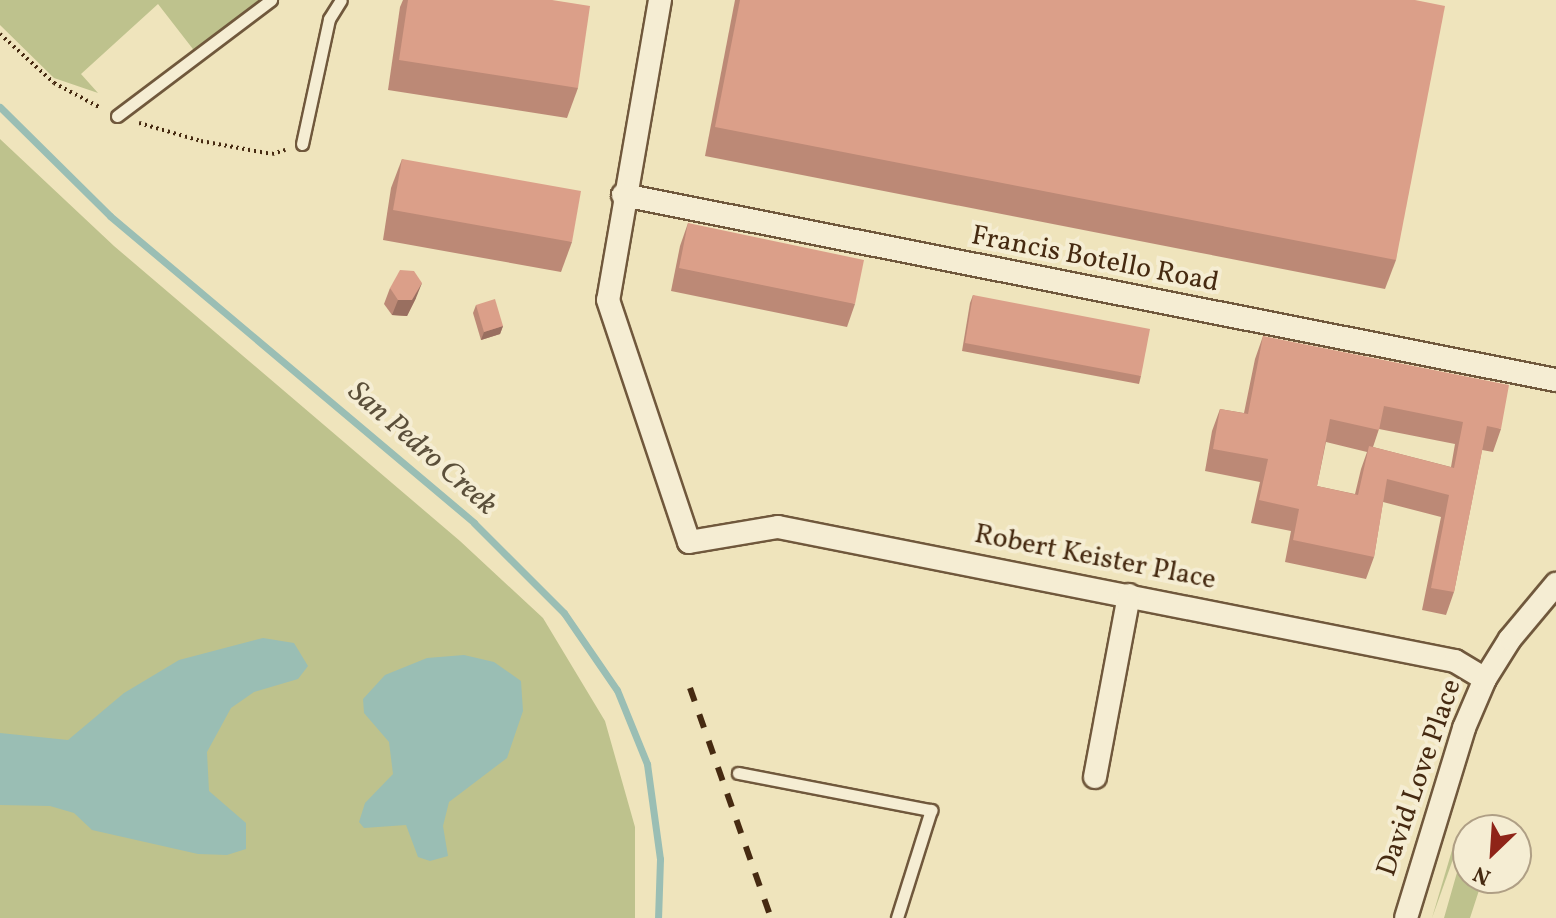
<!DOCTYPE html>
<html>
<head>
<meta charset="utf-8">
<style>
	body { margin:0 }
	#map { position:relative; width:1556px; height:918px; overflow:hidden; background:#efe4bc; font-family:Vollkorn,serif }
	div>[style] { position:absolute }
	.green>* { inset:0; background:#bec28d }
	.water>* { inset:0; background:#9abeb4 }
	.stream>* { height:7px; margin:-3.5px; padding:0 3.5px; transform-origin:3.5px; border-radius:3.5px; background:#9abeb4 }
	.path>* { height:4px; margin-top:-2px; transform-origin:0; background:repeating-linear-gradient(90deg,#462a11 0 2px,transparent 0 6px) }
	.roads { filter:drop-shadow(2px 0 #70583c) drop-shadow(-2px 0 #70583c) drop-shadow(0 2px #70583c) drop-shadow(0 -2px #70583c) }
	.service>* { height:11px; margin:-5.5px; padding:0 5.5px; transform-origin:5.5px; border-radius:5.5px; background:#f5edd3 }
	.minor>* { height:22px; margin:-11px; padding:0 11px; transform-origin:11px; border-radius:11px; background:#f5edd3 }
	.rail>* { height:6px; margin-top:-3px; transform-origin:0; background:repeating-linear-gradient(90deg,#462a11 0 14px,transparent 0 28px) }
	.wall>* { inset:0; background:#bc8976 }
	.shaded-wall>* { inset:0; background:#996f60 }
	.building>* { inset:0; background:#db9f89 }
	span { translate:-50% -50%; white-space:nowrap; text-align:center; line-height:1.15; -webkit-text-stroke:8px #f5edd3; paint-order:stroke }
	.street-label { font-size:28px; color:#462a11 }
	.water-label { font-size:30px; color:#5b4f3a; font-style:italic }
	.north { position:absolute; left:1452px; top:814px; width:80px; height:80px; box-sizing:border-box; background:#f5edd3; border:2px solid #af9f85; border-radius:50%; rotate:205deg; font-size:22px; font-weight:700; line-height:32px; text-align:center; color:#462a11 }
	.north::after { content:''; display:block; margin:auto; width:28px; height:36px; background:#8f2418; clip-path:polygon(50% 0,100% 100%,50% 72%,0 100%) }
</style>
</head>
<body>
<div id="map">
	<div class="green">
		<div style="clip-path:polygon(0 0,265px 0,196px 53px,158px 4px,81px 74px,98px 93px,54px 78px,0 25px)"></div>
		<div style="clip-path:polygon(0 139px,114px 246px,460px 541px,543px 618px,605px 721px,635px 827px,635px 918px,0 918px)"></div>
		<div style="clip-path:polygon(1466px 841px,1468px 878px,1483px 878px,1470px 918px,1444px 918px)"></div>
		<div style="clip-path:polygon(1453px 847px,1457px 848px,1432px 918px)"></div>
	</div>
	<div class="water">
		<div style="clip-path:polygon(263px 638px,294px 643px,308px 666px,298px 679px,254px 692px,231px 708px,207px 752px,209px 791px,246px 823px,246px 849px,227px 855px,198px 854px,92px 830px,74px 813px,50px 806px,0 805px,0 733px,68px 740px,124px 693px,179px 660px)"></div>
		<div style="clip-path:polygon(464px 655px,494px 662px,521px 681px,523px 711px,507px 758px,449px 802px,443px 826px,448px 856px,430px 861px,418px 857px,406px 825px,364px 828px,359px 822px,365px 803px,393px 774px,389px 742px,364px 713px,363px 699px,385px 675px,427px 658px)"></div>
	</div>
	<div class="stream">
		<div style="left:0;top:107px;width:155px;rotate:44.7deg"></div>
		<div style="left:110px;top:216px;width:476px;rotate:40.1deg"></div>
		<div style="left:474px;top:523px;width:127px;rotate:45deg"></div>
		<div style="left:564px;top:613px;width:93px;rotate:55.5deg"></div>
		<div style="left:617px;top:690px;width:80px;rotate:67.9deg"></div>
		<div style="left:647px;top:764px;width:96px;rotate:82.2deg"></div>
		<div style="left:660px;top:859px;width:59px;rotate:91.9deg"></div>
	</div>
	<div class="path">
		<div style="left:0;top:34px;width:73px;rotate:42.2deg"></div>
		<div style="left:54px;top:83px;width:53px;rotate:28deg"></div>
		<div style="left:139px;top:123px;width:65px;rotate:16.2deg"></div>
		<div style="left:201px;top:141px;width:72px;rotate:10.4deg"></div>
		<div style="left:272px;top:154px;width:14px;rotate:-17deg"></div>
	</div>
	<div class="roads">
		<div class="service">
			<div style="left:117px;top:116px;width:193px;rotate:-37deg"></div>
			<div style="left:302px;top:144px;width:128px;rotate:-77.8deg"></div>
			<div style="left:329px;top:19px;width:22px;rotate:-58deg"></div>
			<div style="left:738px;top:773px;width:197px;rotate:10.9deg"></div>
			<div style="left:931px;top:810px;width:113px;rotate:107.5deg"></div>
		</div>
		<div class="minor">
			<div style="left:660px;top:0;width:304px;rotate:99.8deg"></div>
			<div style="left:608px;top:300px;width:255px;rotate:71.5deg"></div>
			<div style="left:689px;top:542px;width:90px;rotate:-9.6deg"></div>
			<div style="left:778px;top:527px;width:690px;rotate:11.2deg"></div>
			<div style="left:1455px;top:661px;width:35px;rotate:31deg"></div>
			<div style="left:623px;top:195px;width:951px;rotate:11.22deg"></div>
			<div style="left:1095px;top:777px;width:185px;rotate:-79.4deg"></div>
			<div style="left:1406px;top:918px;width:199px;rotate:-73deg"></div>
			<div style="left:1464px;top:728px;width:53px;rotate:-66.8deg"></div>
			<div style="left:1485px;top:679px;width:47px;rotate:-58deg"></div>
			<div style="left:1510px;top:639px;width:72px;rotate:-50.1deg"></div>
		</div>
	</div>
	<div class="rail">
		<div style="left:690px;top:688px;width:244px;rotate:70.6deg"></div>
	</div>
	<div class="wall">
		<div style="clip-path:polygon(403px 0,552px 0,578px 88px,567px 118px,388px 90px,400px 7px)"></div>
		<div style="clip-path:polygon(735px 0,1415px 0,1396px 260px,1385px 289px,705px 156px)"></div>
		<div style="clip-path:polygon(402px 159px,572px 242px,561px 272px,383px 240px,391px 188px)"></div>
		<div style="clip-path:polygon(688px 223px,855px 304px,847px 327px,671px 291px,680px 246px)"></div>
		<div style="clip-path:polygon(390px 288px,416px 298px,407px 316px,392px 315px,384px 304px)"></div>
		<div style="clip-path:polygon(973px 295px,1141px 376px,1139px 384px,962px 351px,970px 303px)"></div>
		<div style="clip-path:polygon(476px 305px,503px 326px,500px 334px,481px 340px,473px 313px)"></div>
		<div style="clip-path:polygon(evenodd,1263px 336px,1501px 429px,1493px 452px,1482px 450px,1454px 592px,1446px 615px,1422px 610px,1441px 517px,1383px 502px,1374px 557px,1366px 579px,1285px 562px,1291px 531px,1251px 523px,1260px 482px,1205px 471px,1212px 431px,1220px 409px,1244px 413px,1255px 359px,1263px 336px,1379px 429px,1455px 444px,1451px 467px,1373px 447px,1379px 429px,1263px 336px,1326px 442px,1367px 452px,1361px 469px,1355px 494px,1317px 486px,1326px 442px)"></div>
	</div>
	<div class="shaded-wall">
		<div style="clip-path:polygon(422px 283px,416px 298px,407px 316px,392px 315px,398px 300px)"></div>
		<div style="clip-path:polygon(503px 326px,500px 334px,481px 340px,484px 332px)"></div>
	</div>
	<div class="building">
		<div style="clip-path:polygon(408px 0,552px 0,590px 6px,578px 88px,399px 60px)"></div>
		<div style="clip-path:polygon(740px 0,1415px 0,1445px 6px,1396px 260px,715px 127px)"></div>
		<div style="clip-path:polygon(402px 159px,581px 191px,572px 242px,393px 210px)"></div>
		<div style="clip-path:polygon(688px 223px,864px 260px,855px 304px,679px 268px)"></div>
		<div style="clip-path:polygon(400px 270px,414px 271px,422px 283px,412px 300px,398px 300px,390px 288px)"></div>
		<div style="clip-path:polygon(973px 295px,1150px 329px,1141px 376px,965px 343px)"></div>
		<div style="clip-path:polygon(495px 299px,503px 326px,484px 332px,476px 305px)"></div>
		<div style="clip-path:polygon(evenodd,1263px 336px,1509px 385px,1501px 429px,1487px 426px,1454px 592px,1431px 588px,1449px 495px,1387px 479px,1374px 557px,1293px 540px,1299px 509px,1259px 500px,1268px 459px,1213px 449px,1220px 409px,1248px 414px,1263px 336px,1384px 406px,1463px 422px,1454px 468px,1369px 446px,1358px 495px,1317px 486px,1330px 419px,1379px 430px,1384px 406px)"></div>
	</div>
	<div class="street-label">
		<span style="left:1095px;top:260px;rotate:11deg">Francis Botello Road</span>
		<span style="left:1095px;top:558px;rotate:11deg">Robert Keister Place</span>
		<span style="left:1420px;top:778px;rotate:-71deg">David Love Place</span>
	</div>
	<div class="water-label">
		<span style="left:422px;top:449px;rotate:41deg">San Pedro Creek</span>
	</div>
	<div class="north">N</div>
</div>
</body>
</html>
